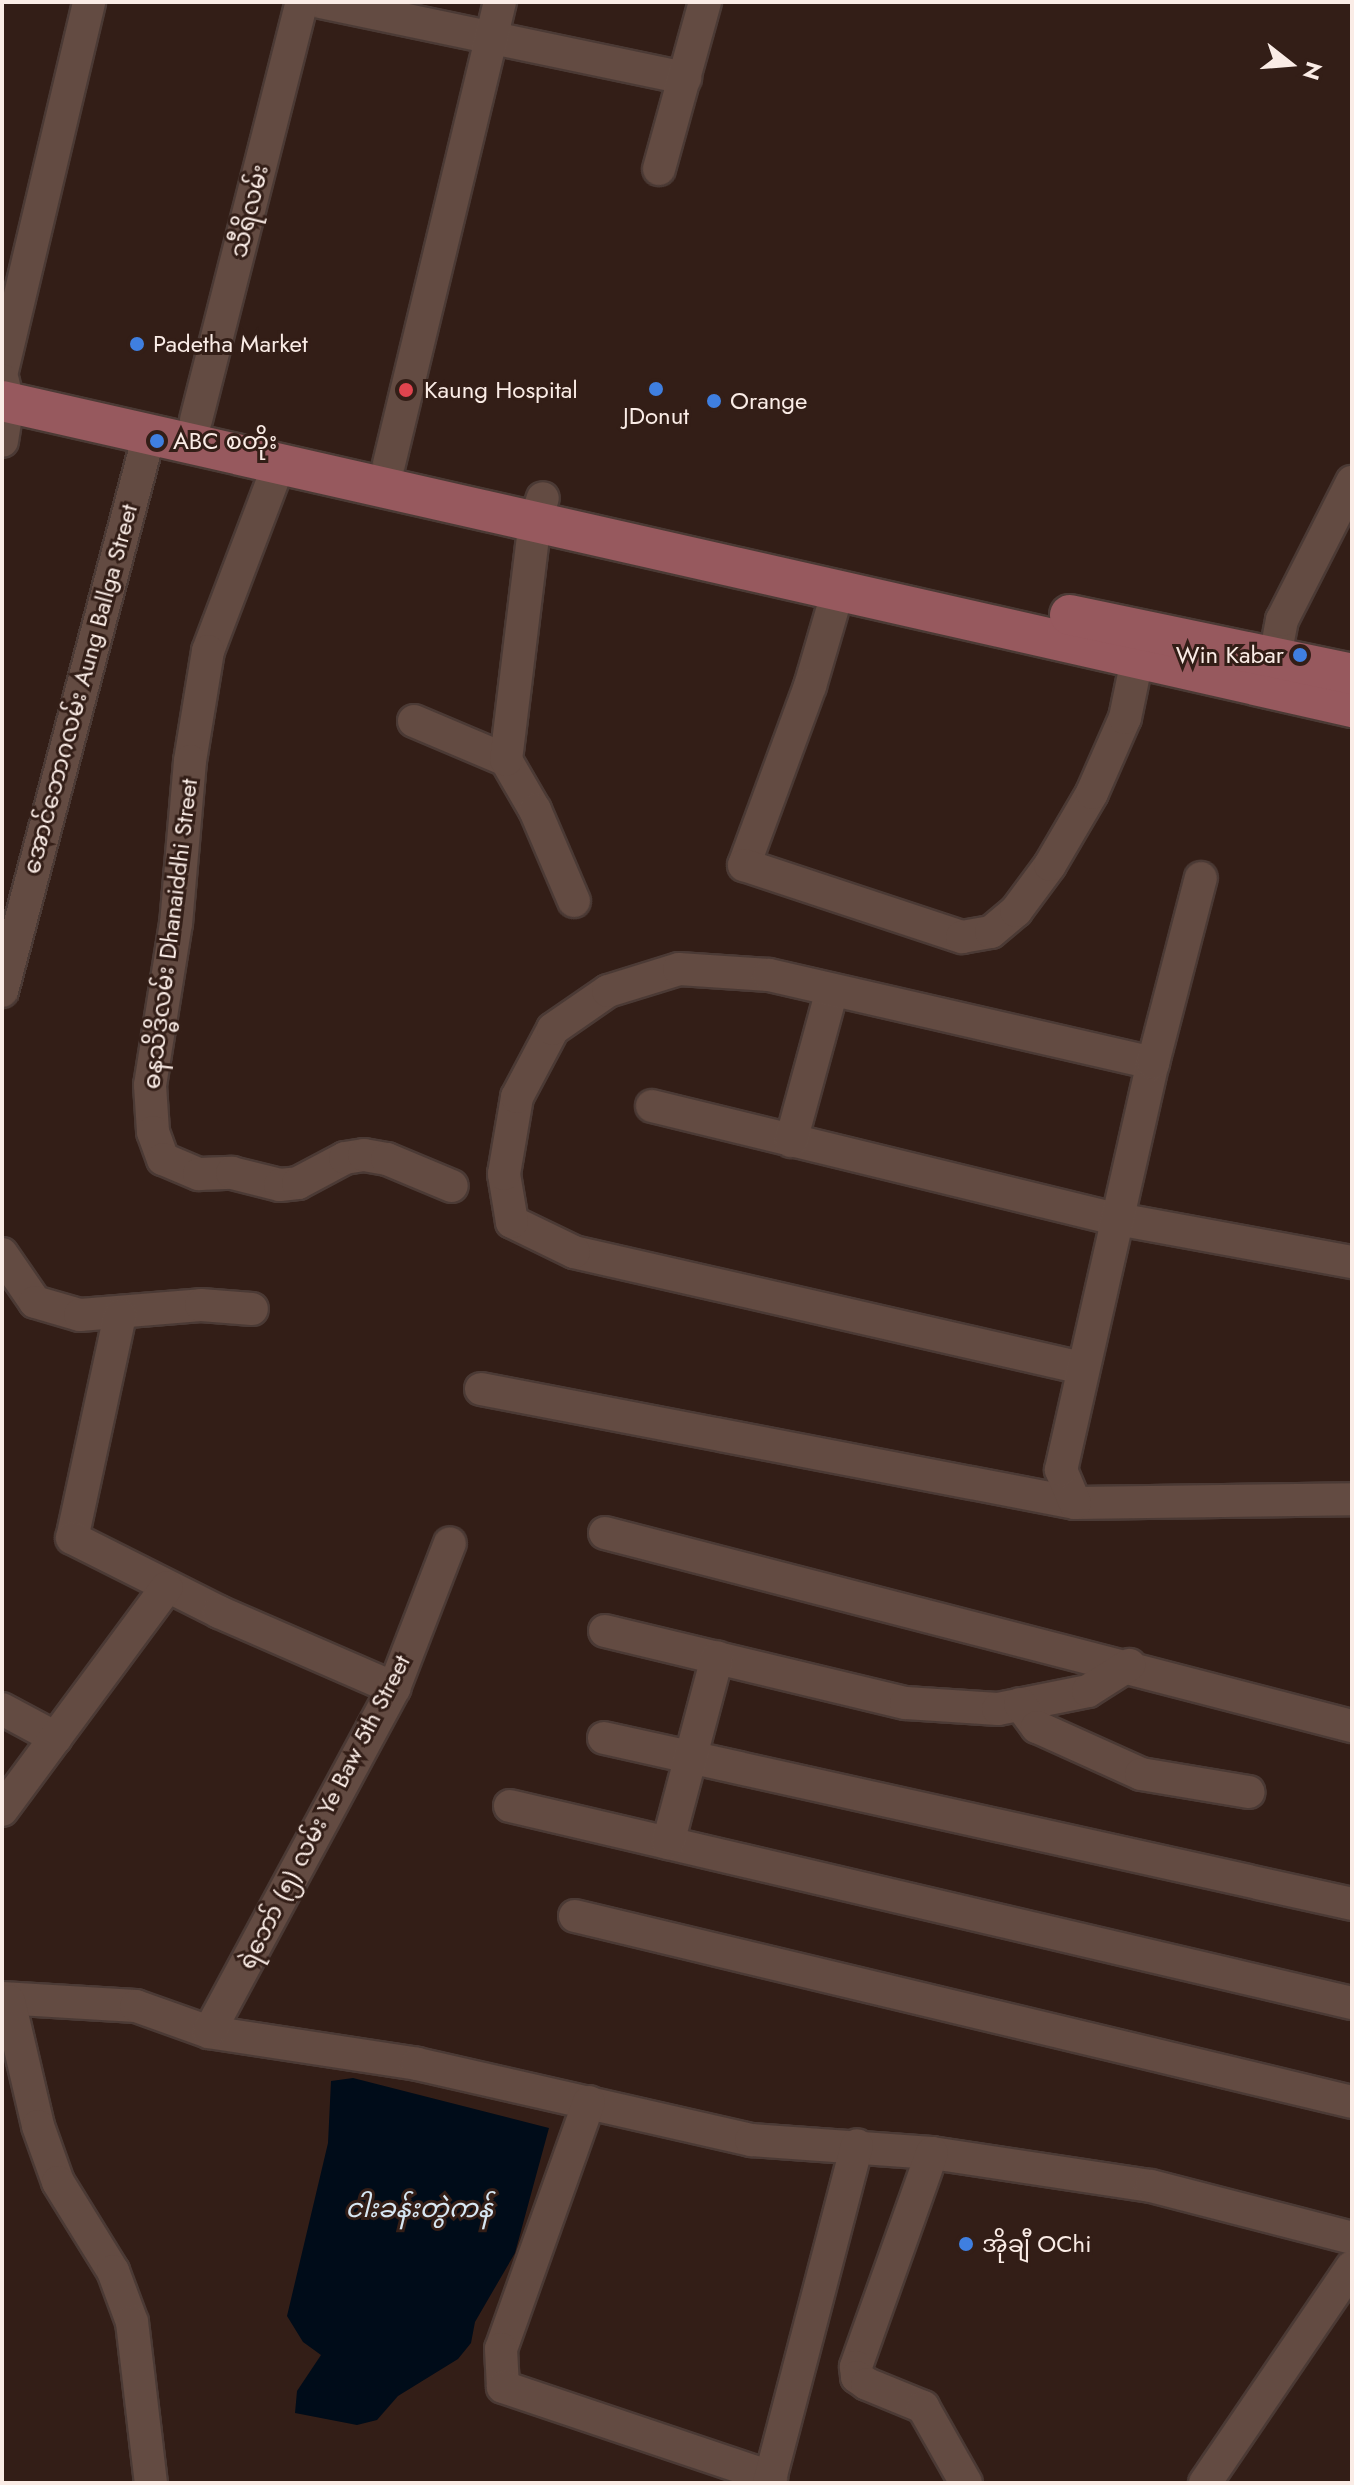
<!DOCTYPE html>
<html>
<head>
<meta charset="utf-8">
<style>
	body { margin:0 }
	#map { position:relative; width:1354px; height:2485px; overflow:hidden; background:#331e17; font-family:Jost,"Noto Sans Myanmar",sans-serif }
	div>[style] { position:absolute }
	.water>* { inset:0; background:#000c19 }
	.roads { filter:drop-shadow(2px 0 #4b3a35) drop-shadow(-2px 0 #4b3a35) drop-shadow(0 2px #4b3a35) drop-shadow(0 -2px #4b3a35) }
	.minor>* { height:32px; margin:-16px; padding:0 16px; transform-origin:16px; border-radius:16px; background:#634b42 }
	.major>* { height:40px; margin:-20px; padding:0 20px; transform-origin:20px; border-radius:20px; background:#97595e }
	.dots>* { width:22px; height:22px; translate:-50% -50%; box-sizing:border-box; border:4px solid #331e17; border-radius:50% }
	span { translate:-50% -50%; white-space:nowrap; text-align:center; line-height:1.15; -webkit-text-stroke:6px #331e17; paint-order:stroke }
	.street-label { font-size:24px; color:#faece6 }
	.poi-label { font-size:24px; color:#faece6 }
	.left { translate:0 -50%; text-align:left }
	.right { translate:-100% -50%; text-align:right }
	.water-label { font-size:26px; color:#d7e7f3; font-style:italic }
	.frame { position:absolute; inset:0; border:4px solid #faece6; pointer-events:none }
	.north { position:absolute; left:1250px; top:24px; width:80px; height:80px; -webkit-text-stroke:6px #331e17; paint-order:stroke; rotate:107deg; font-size:22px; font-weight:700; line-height:32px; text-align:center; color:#faece6 }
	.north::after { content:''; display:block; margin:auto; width:28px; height:36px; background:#faece6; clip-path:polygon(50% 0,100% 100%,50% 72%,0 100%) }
</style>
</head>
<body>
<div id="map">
	<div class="water">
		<div style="clip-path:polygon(353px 2078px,549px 2128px,515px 2253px,475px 2322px,471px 2343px,458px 2359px,398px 2396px,377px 2420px,357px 2425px,295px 2413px,297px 2391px,321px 2355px,303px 2342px,287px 2316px,328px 2143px,331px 2081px)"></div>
	</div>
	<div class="roads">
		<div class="minor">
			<div style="left:321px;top:2px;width:372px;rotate:11.8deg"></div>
			<div style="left:659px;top:169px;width:173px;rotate:-74.6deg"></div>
			<div style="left:2px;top:371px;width:379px;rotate:-76.7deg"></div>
			<div style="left:196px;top:420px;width:431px;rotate:-75.8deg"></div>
			<div style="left:2px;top:441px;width:38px;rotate:-81deg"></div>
			<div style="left:8px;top:403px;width:23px;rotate:-103deg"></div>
			<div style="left:279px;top:464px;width:200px;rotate:110.8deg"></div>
			<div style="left:208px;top:651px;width:111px;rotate:99.3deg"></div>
			<div style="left:190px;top:761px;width:163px;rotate:94.9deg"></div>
			<div style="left:176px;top:923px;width:164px;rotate:99.1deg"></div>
			<div style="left:150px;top:1085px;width:47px;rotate:86.3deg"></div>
			<div style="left:153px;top:1132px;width:29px;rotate:70deg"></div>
			<div style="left:163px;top:1159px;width:39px;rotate:23deg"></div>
			<div style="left:199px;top:1174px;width:33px;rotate:-2deg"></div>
			<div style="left:232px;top:1173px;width:49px;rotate:14deg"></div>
			<div style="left:280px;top:1185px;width:18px;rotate:-6deg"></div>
			<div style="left:298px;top:1183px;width:53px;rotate:-28deg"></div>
			<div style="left:345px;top:1158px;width:19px;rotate:-9deg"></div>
			<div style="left:364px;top:1155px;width:23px;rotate:10deg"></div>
			<div style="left:387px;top:1159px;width:70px;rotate:22.6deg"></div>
			<div style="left:389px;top:464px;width:475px;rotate:-76.5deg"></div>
			<div style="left:839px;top:587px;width:103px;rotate:106.3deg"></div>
			<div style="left:810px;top:686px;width:191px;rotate:110.2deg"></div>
			<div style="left:744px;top:865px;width:230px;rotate:18.3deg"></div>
			<div style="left:962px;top:937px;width:29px;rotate:-10deg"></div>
			<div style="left:991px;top:932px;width:33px;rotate:-40deg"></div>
			<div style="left:1016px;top:911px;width:57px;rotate:-53.5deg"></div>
			<div style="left:1050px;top:865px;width:83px;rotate:-59.7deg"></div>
			<div style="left:1092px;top:793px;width:82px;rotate:-66.3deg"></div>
			<div style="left:1125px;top:718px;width:85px;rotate:-78.4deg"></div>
			<div style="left:1271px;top:678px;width:59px;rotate:-79.3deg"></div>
			<div style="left:1282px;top:620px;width:155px;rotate:-63.1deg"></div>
			<div style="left:414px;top:721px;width:100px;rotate:23deg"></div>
			<div style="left:506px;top:760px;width:58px;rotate:59.9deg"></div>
			<div style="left:535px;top:810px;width:99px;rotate:66.8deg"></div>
			<div style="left:506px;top:760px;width:240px;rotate:-83.1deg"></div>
			<div style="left:535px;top:522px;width:25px;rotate:-72deg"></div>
			<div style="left:2px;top:991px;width:575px;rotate:-75.19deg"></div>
			<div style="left:652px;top:1106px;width:479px;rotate:13.7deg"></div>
			<div style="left:1117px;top:1219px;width:239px;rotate:10.4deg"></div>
			<div style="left:791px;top:1141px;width:156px;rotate:-74.8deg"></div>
			<div style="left:2px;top:1254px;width:58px;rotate:55.5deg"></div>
			<div style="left:35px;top:1302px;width:47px;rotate:16.1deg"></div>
			<div style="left:80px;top:1315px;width:121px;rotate:-4.7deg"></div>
			<div style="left:201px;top:1305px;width:51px;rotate:4.5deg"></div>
			<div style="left:120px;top:1315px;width:228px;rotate:102.1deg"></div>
			<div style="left:72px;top:1538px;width:165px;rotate:26.7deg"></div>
			<div style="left:219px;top:1612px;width:191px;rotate:23.5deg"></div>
			<div style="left:1082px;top:1368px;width:521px;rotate:-167.14deg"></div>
			<div style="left:574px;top:1252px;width:69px;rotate:-154.2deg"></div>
			<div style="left:512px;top:1222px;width:49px;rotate:-99.5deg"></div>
			<div style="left:504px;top:1174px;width:78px;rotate:-80.4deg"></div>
			<div style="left:517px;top:1097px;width:77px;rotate:-62.1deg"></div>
			<div style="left:553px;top:1029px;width:67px;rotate:-34.6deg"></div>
			<div style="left:608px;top:991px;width:74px;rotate:-17.2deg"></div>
			<div style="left:679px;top:969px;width:90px;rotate:3.8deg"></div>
			<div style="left:769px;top:975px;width:394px;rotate:12.9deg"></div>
			<div style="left:481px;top:1389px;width:605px;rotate:10.86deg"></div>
			<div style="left:1075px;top:1503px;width:277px;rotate:-0.8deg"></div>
			<div style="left:1075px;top:1503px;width:36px;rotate:-113deg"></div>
			<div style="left:1061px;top:1470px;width:417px;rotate:-77.3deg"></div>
			<div style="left:1153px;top:1063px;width:191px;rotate:-75.5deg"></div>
			<div style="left:605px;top:1533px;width:772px;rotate:14.49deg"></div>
			<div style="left:605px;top:1631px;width:309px;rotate:13.5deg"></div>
			<div style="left:906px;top:1703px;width:92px;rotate:3.7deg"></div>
			<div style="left:998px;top:1709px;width:92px;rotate:-11.3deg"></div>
			<div style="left:1088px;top:1691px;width:49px;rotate:-32.4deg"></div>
			<div style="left:1020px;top:1704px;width:29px;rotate:54deg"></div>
			<div style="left:1037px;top:1727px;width:114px;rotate:24.3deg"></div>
			<div style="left:1141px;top:1774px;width:109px;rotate:9.5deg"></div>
			<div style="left:2px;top:1709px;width:61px;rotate:28.2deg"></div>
			<div style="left:604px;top:1738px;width:766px;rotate:12.51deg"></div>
			<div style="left:510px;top:1806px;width:865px;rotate:13.17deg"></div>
			<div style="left:2px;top:1810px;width:277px;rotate:-53.5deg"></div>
			<div style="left:668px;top:1843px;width:192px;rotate:-75.2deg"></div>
			<div style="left:575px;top:1916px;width:799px;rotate:13.46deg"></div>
			<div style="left:2px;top:1998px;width:134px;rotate:3.4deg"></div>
			<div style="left:136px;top:2006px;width:77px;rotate:19.6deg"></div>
			<div style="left:209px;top:2032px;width:210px;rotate:8.7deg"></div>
			<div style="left:417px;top:2064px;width:343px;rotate:12.8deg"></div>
			<div style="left:751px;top:2140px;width:181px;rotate:4.1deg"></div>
			<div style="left:932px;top:2153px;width:221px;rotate:8.6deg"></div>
			<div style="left:1151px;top:2186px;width:208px;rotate:14.5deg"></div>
			<div style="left:9px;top:2001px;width:128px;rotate:76.9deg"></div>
			<div style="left:38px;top:2126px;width:59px;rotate:70.3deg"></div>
			<div style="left:58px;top:2182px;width:105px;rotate:58.3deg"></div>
			<div style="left:113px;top:2271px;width:54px;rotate:69.6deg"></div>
			<div style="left:132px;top:2322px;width:162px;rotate:83.3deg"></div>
			<div style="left:209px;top:2032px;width:391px;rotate:-61.7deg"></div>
			<div style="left:394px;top:1688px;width:155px;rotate:-68.9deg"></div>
			<div style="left:589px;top:2102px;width:262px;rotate:109.6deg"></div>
			<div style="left:501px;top:2349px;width:38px;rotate:87deg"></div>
			<div style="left:503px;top:2387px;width:283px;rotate:18.6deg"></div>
			<div style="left:932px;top:2153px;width:227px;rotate:109.6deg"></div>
			<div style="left:856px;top:2367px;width:10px;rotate:84deg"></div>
			<div style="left:857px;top:2377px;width:12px;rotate:35deg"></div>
			<div style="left:867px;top:2384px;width:61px;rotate:22.3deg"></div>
			<div style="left:923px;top:2407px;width:87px;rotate:60.5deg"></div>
			<div style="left:769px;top:2483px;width:349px;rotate:-75.4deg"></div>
			<div style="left:1205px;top:2483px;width:261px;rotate:-55.8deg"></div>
		</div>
		<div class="major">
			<div style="left:2px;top:401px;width:1384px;rotate:12.77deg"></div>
			<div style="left:1070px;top:615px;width:288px;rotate:11.8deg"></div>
		</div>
	</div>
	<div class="dots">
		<div style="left:137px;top:344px;background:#3f7fe0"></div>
		<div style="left:656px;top:389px;background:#3f7fe0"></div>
		<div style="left:406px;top:390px;background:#e0444e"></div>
		<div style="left:714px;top:401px;background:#3f7fe0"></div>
		<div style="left:157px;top:441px;background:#3f7fe0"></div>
		<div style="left:1300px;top:655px;background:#3f7fe0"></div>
		<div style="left:966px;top:2244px;background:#3f7fe0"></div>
	</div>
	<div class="street-label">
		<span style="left:249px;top:211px;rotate:-76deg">သီရိလမ်း</span>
		<span style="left:80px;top:689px;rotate:-75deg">အောင်ဘောဂလမ်း Aung Ballga Street</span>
		<span style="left:170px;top:934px;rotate:-83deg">ဓနသိဒ္ဓိလမ်း Dhanaiddhi Street</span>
		<span style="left:324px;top:1812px;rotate:-63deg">ရဲဘော် (၅) လမ်း Ye Baw 5th Street</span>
	</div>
	<div class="poi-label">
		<span class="left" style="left:153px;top:344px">Padetha Market</span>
		<span class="left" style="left:424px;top:390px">Kaung Hospital</span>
		<span class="left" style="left:730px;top:401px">Orange</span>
		<span style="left:656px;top:416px">JDonut</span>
		<span class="left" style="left:173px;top:441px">ABC စတိုး</span>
		<span class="right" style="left:1284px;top:655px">Win Kabar</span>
		<span class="left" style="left:982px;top:2244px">အိုချီ OChi</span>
	</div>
	<div class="water-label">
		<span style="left:419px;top:2209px">ငါးခန်းတွဲကန်</span>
	</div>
	<div class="frame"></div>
	<div class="north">N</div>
</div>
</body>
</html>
